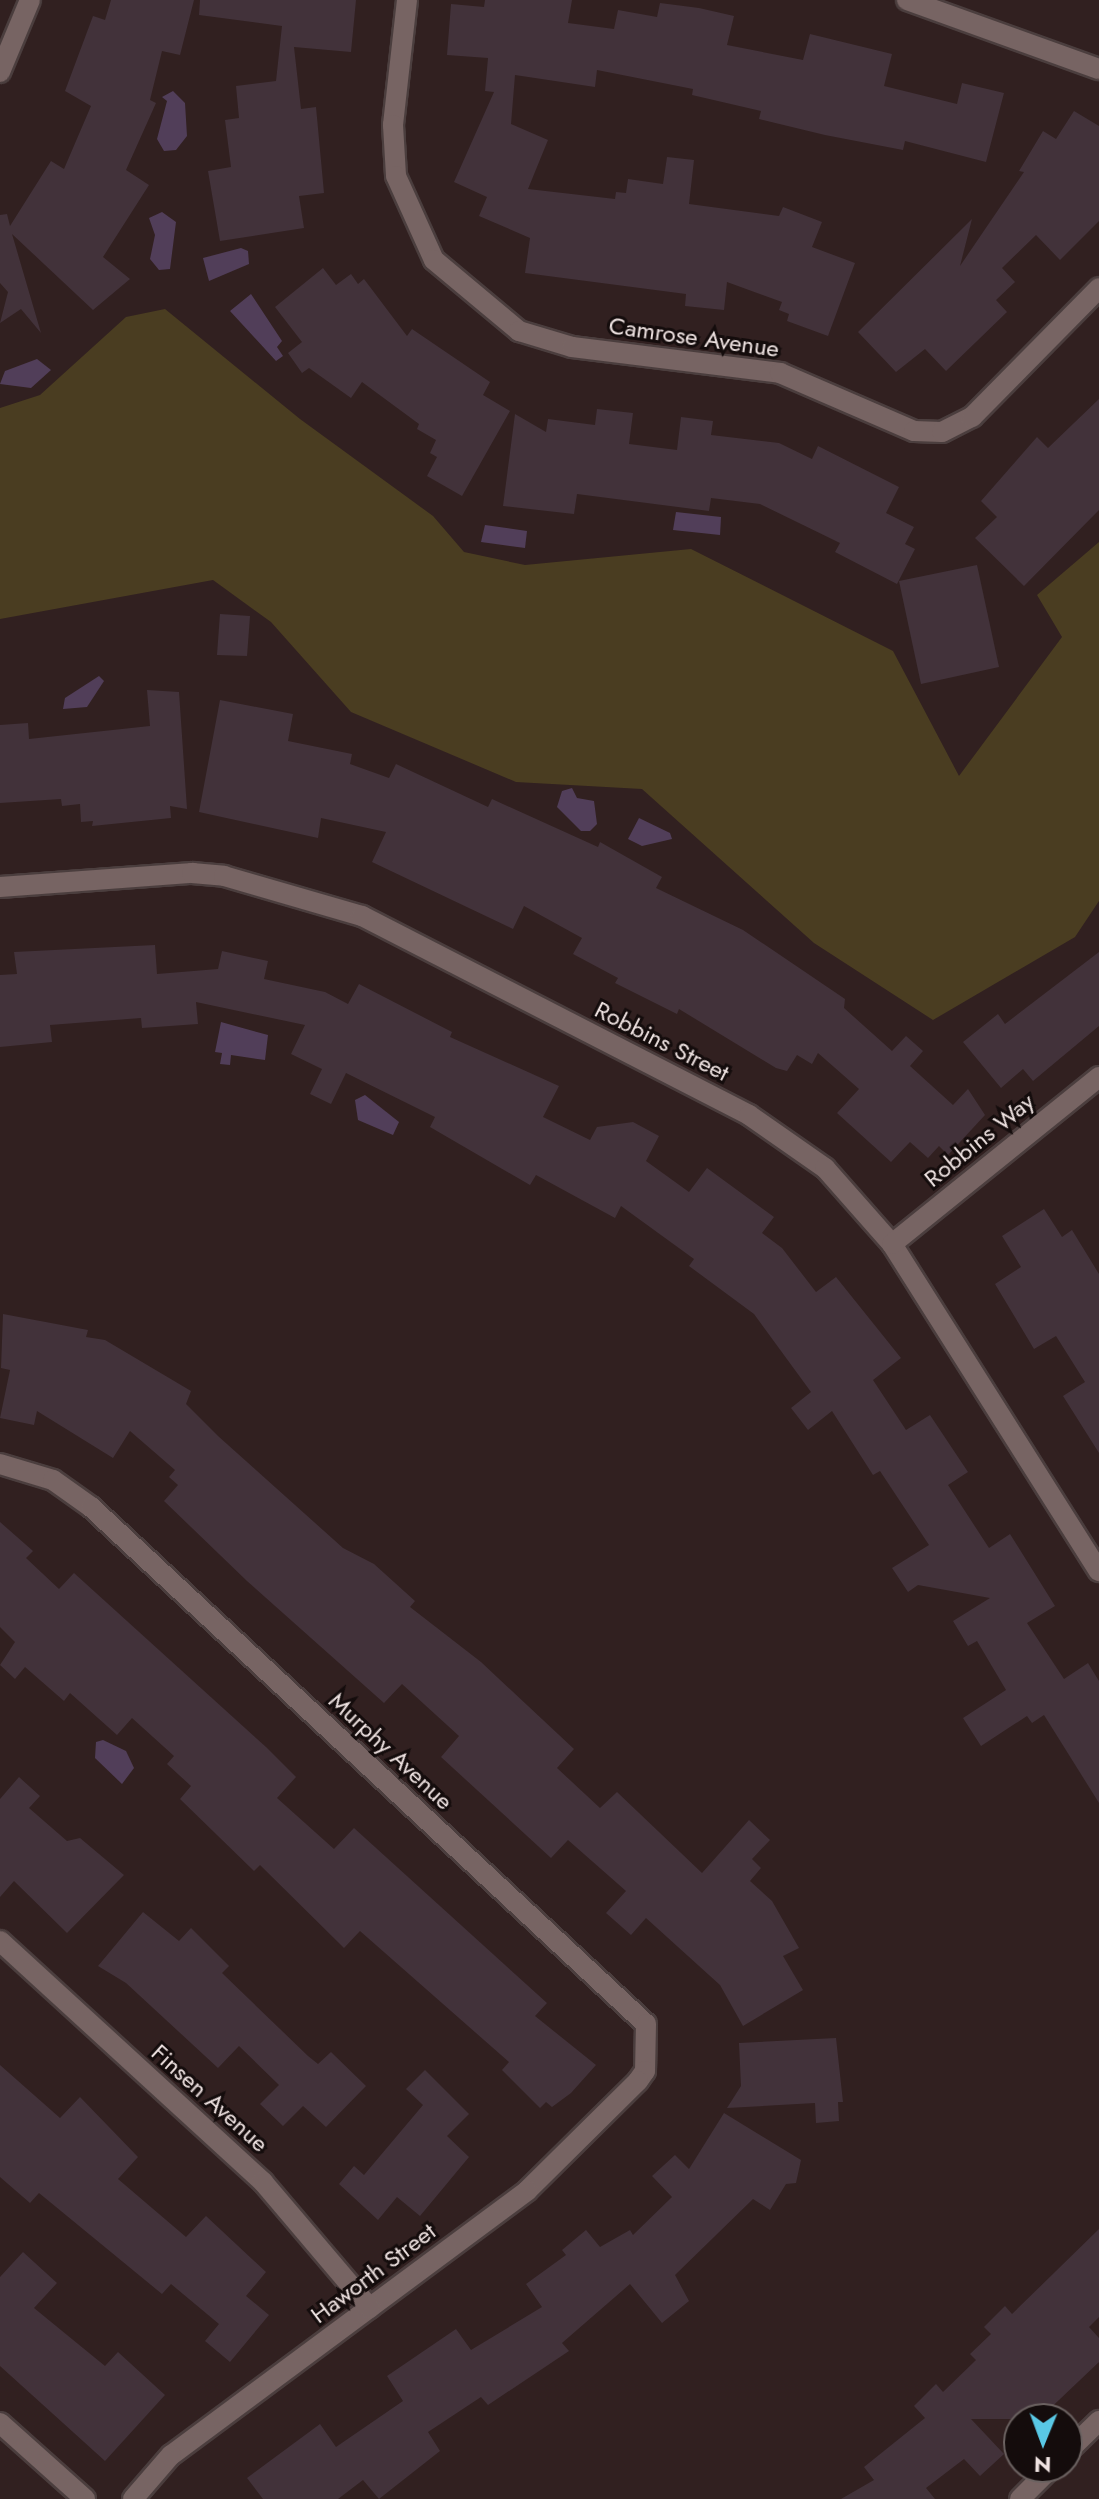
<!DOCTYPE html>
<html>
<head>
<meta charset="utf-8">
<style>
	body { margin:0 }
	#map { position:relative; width:1099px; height:2499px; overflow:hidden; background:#312020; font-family:Jost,sans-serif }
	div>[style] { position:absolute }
	.green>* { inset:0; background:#4a3d21 }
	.water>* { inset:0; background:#513e59 }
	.building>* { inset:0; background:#42323a }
	.roads { filter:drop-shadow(2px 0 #4b3e3e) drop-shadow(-2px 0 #4b3e3e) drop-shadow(0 2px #4b3e3e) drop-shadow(0 -2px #4b3e3e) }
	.minor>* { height:20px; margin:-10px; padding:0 10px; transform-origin:10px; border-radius:10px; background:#776463 }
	span { translate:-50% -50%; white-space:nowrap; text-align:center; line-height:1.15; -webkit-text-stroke:6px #140c0c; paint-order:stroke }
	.street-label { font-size:24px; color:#eee2e1 }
	.north { position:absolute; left:1003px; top:2403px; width:80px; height:80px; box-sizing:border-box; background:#140c0c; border:2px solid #6b6261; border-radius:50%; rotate:181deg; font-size:22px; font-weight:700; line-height:32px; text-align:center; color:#eee2e1 }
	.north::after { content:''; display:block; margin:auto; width:28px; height:36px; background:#59c8e5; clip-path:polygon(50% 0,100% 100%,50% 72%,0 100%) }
</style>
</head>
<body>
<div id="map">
	<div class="green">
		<div style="clip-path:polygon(165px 309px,300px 419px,433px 516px,464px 552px,525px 565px,691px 549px,893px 651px,959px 776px,1062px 637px,1037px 595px,1099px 542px,1099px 901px,1075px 937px,933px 1020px,814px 943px,642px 789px,516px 782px,351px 712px,271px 622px,213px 580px,0 619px,0 408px,40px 395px,126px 317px)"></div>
	</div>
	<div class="water">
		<div style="clip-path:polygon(173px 91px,185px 103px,187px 136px,176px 150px,164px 151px,157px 139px,167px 101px,162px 97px)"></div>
		<div style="clip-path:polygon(162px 212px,176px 222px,170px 269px,159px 270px,150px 259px,155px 235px,149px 218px)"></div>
		<div style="clip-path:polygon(241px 248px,248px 251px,249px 264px,209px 281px,203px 258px)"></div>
		<div style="clip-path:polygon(251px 294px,282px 341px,277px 347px,283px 356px,276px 361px,230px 311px)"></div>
		<div style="clip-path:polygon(37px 359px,51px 370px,31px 388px,0 384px,5px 371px)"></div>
		<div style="clip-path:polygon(676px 512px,721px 517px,720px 535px,673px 530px)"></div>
		<div style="clip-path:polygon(485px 525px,527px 531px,525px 548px,481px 542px)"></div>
		<div style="clip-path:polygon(99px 676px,104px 681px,87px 707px,63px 709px,65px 698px)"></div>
		<div style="clip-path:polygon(572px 788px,577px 798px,594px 801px,597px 824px,590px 831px,581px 831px,557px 807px,562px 791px)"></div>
		<div style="clip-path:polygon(639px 818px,670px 833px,672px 839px,642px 846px,628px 839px)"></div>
		<div style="clip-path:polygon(221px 1022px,268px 1035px,265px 1060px,231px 1055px,230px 1065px,220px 1064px,222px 1053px,215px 1052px)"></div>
		<div style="clip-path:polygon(365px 1095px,399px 1122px,393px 1135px,358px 1120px,355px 1100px)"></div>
		<div style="clip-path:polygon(103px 1740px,126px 1751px,134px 1768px,122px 1784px,95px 1758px,96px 1742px)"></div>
	</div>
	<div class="building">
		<div style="clip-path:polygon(111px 0,194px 0,180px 55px,162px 51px,150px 100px,156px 103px,126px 170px,149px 185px,103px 257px,130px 279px,93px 310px,12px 234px,41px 333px,21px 309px,0 323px,8px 292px,0 283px,0 215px,7px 214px,10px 226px,51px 161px,64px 169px,91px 106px,65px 91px,93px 16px,105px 20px)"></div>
		<div style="clip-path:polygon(200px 0,356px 0,351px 52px,294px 47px,301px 109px,316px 107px,324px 193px,299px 196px,304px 228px,220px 241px,208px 171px,231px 167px,225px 120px,239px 118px,236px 86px,276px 81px,282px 26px,199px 15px)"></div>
		<div style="clip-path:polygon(485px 0,572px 0,568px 23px,614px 29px,618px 10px,657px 17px,660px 3px,699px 8px,734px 16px,727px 45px,803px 60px,810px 34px,892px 54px,884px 86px,957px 104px,962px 83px,1004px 93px,986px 162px,905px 141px,903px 150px,825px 135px,759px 119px,761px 111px,692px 95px,693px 89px,597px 70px,595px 87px,515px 75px,511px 124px,548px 140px,528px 189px,615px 199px,616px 192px,626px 193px,628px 179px,663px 184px,667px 157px,694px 160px,689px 204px,779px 216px,783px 207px,822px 222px,812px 247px,855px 263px,828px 336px,787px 321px,789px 314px,779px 310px,782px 302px,727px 282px,724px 310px,685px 306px,686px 294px,525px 273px,530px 238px,479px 216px,487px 197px,454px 182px,494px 92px,485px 91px,488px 58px,447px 55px,451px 4px,484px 7px)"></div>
		<div style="clip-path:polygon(1074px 111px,1099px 126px,1099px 221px,1060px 260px,1036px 235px,1002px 268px,1015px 282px,996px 300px,1007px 312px,946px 371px,925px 349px,896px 372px,858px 332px,972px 219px,960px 266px,1024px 172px,1019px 171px,1043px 131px,1056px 139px)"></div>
		<div style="clip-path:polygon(323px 268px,336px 285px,351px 274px,358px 284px,364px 279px,407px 336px,412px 329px,490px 382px,483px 395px,510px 411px,462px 496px,427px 476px,437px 457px,430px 453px,436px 440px,417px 429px,419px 424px,362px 382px,351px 398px,309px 368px,302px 373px,288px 353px,302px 342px,275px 307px)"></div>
		<div style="clip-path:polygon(1099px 399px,1099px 510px,1024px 586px,975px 538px,997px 517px,981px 501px,1037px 437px,1048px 448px)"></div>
		<div style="clip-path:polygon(597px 409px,633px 413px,629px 444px,677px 450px,681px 417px,713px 421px,711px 435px,779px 443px,812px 459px,818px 446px,899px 487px,886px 513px,914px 527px,905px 544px,915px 549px,897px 584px,835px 552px,840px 543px,760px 504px,711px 498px,709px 511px,577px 494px,574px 514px,503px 506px,515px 414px,546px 432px,548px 419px,595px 425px)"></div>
		<div style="clip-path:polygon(977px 565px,999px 667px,921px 684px,899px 581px)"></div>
		<div style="clip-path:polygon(220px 614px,250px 616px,247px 656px,217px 655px)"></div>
		<div style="clip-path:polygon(147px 690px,179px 692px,187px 809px,170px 806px,171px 818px,92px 826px,93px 821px,81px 822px,80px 804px,62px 806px,61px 799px,0 803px,0 725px,28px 723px,29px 739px,150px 726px)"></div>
		<div style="clip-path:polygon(220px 700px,293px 714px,288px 741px,352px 754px,350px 764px,389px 778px,396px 764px,488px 807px,492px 799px,598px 847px,600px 842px,662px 877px,656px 888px,743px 930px,845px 999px,844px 1008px,892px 1051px,906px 1036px,923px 1051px,910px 1066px,953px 1105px,968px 1089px,985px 1115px,948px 1155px,939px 1146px,928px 1158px,910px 1142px,891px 1162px,837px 1113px,859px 1089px,818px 1053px,812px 1064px,797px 1055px,787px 1071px,776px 1068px,679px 1009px,677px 1014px,615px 983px,618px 978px,573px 954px,582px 938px,524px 906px,513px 929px,372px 862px,386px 832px,321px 818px,318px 838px,199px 812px)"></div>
		<div style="clip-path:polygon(155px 945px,157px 974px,218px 969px,222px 951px,268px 961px,264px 979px,325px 992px,348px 1004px,359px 984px,452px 1032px,450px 1037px,559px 1086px,543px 1117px,590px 1140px,597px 1127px,633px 1122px,659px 1136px,646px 1161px,689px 1192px,707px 1168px,774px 1217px,762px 1233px,782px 1248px,816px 1292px,836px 1277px,901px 1358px,873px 1380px,906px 1430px,930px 1415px,968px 1472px,948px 1485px,989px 1548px,1010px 1534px,1055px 1606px,1027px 1623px,1064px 1679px,1088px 1663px,1099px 1681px,1099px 1803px,1044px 1715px,1032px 1723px,1027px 1716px,981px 1746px,963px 1718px,1006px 1690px,977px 1641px,968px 1646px,953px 1621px,990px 1598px,918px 1585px,908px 1592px,892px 1568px,929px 1545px,880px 1471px,873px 1475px,832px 1411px,808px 1430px,791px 1408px,811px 1392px,754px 1314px,689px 1266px,694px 1259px,621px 1206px,615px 1218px,536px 1175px,530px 1185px,430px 1127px,435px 1117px,346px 1073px,331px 1104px,310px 1094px,322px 1069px,291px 1054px,305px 1025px,196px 1002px,198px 1024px,142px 1028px,141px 1018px,50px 1025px,52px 1042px,0 1047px,0 975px,17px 974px,14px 952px)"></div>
		<div style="clip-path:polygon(1099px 952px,1099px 1026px,1033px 1081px,1023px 1069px,1001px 1088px,963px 1042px,998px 1014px,1005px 1024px)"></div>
		<div style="clip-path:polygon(1044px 1209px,1062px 1237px,1072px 1230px,1099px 1274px,1099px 1453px,1063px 1396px,1085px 1382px,1056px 1336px,1034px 1349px,995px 1284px,1021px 1267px,1002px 1236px)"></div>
		<div style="clip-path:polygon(3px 1314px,88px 1330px,86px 1337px,105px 1340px,191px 1391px,186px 1404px,218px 1436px,343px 1548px,374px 1564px,415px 1601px,410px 1607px,481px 1662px,574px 1749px,557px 1768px,600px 1808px,617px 1792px,702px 1873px,749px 1820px,770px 1840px,752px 1859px,761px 1868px,750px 1881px,772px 1901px,799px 1948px,783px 1956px,803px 1990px,743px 2026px,720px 1985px,646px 1918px,631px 1935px,606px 1913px,626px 1891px,568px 1840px,551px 1858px,441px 1757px,459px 1736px,402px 1684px,384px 1703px,247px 1581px,164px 1501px,178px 1485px,169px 1477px,175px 1470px,130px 1431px,113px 1458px,37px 1411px,34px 1425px,0 1418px,10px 1370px,1px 1368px)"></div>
		<div style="clip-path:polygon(0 1522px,33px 1551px,26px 1558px,59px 1589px,74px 1573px,266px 1747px,296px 1777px,277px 1798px,334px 1849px,354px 1828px,547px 2003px,535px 2016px,596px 2065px,571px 2093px,552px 2107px,546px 2102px,540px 2108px,502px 2070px,509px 2062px,360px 1931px,344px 1948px,260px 1865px,254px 1871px,180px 1799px,191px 1786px,167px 1764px,174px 1756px,132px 1718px,117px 1735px,70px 1693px,64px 1701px,25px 1667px,15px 1679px,0 1665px,15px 1642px,0 1627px)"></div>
		<div style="clip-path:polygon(19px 1777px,40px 1796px,29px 1808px,67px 1841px,80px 1838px,124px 1875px,67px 1933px,14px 1881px,0 1897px,0 1799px)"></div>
		<div style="clip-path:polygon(143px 1912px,179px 1941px,191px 1928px,229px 1966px,222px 1973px,308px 2056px,318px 2064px,331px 2052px,366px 2086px,326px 2127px,303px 2106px,283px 2126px,260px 2104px,279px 2085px,239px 2046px,218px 2068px,126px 1983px,98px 1966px)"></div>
		<div style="clip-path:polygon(836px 2038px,843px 2102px,838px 2102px,839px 2121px,816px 2123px,815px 2103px,727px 2108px,741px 2086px,739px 2043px)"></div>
		<div style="clip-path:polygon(0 2065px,60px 2118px,80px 2097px,138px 2157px,118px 2179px,186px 2237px,206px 2216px,266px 2272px,246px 2296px,269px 2315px,230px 2362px,205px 2341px,219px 2324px,171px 2284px,162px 2294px,39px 2193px,30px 2203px,0 2177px)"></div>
		<div style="clip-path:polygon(425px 2070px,469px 2114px,447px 2136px,469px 2157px,420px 2216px,397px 2197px,378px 2220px,339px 2184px,354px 2166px,364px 2175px,423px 2105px,406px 2089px)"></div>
		<div style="clip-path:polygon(724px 2113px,801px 2160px,796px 2183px,786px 2184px,770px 2210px,753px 2199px,675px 2275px,689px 2301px,662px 2323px,630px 2284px,562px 2343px,569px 2351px,488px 2405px,481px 2397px,428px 2432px,440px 2451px,379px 2499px,363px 2480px,338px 2499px,263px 2499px,247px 2478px,320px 2424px,336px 2447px,403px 2401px,387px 2376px,456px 2329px,471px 2350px,542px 2307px,526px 2284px,566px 2255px,562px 2250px,586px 2230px,600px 2247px,630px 2230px,633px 2235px,672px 2197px,652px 2176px,675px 2155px,689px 2169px)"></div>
		<div style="clip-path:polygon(1099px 2229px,1099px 2317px,1089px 2327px,1099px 2338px,1099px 2362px,1039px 2419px,971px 2419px,1004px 2454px,980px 2476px,964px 2459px,926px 2488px,935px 2499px,841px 2499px,874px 2480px,864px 2467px,925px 2418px,914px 2406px,936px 2384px,943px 2392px,976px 2360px,970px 2354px,991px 2334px,984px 2327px,1005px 2306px,1012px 2314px)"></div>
		<div style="clip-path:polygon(23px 2252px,57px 2283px,34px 2308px,105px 2366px,118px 2352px,165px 2395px,105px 2461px,0 2366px,0 2277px)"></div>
	</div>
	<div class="roads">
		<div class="minor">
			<div style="left:407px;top:0;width:126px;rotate:96.4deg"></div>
			<div style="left:393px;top:125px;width:51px;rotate:86.6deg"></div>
			<div style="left:396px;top:176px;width:92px;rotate:65.7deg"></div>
			<div style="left:434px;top:260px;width:111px;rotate:39.9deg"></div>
			<div style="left:519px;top:331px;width:55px;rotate:16.8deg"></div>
			<div style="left:572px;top:347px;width:210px;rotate:7.1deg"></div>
			<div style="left:780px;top:373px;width:146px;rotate:23.4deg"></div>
			<div style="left:914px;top:431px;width:28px;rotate:2deg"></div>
			<div style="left:942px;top:432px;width:34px;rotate:-27deg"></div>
			<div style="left:972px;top:417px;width:181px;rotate:-45.4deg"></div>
			<div style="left:907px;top:0;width:204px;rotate:19.8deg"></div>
			<div style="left:0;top:72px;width:78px;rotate:-67.4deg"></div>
			<div style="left:0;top:887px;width:193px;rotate:-4.2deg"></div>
			<div style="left:192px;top:873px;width:32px;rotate:5deg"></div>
			<div style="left:224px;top:876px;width:144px;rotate:16.2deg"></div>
			<div style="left:362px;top:916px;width:435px;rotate:27.2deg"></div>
			<div style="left:749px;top:1115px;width:93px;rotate:34.9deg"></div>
			<div style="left:825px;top:1168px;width:101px;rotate:48.6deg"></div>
			<div style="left:892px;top:1244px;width:387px;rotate:57.7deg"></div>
			<div style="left:892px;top:1244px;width:266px;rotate:-38.9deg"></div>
			<div style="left:0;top:1464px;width:55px;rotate:16.8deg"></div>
			<div style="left:53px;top:1480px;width:47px;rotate:35.4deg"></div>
			<div style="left:91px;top:1507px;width:758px;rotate:42.97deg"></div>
			<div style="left:646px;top:2024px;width:47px;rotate:91.2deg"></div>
			<div style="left:645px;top:2071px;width:12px;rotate:125deg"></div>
			<div style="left:638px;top:2081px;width:156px;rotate:135.3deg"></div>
			<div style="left:527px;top:2191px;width:443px;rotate:143.4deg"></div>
			<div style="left:171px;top:2455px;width:58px;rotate:130.8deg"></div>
			<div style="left:0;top:1941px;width:357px;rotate:42.5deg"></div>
			<div style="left:263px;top:2182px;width:165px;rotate:49.7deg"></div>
			<div style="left:0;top:2423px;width:114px;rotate:41.8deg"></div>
			<div style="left:1067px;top:2452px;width:45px;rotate:-44.1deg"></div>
			<div style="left:1020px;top:2499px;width:45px;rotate:-45deg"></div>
		</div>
	</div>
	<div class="street-label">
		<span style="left:694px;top:337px;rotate:8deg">Camrose Avenue</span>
		<span style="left:662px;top:1041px;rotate:27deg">Robbins Street</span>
		<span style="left:979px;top:1140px;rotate:-39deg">Robbins Way</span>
		<span style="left:391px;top:1751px;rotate:43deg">Murphy Avenue</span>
		<span style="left:210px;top:2098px;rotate:42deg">Finsen Avenue</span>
		<span style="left:373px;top:2273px;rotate:-37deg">Haworth Street</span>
	</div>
	<div class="north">N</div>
</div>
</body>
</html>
